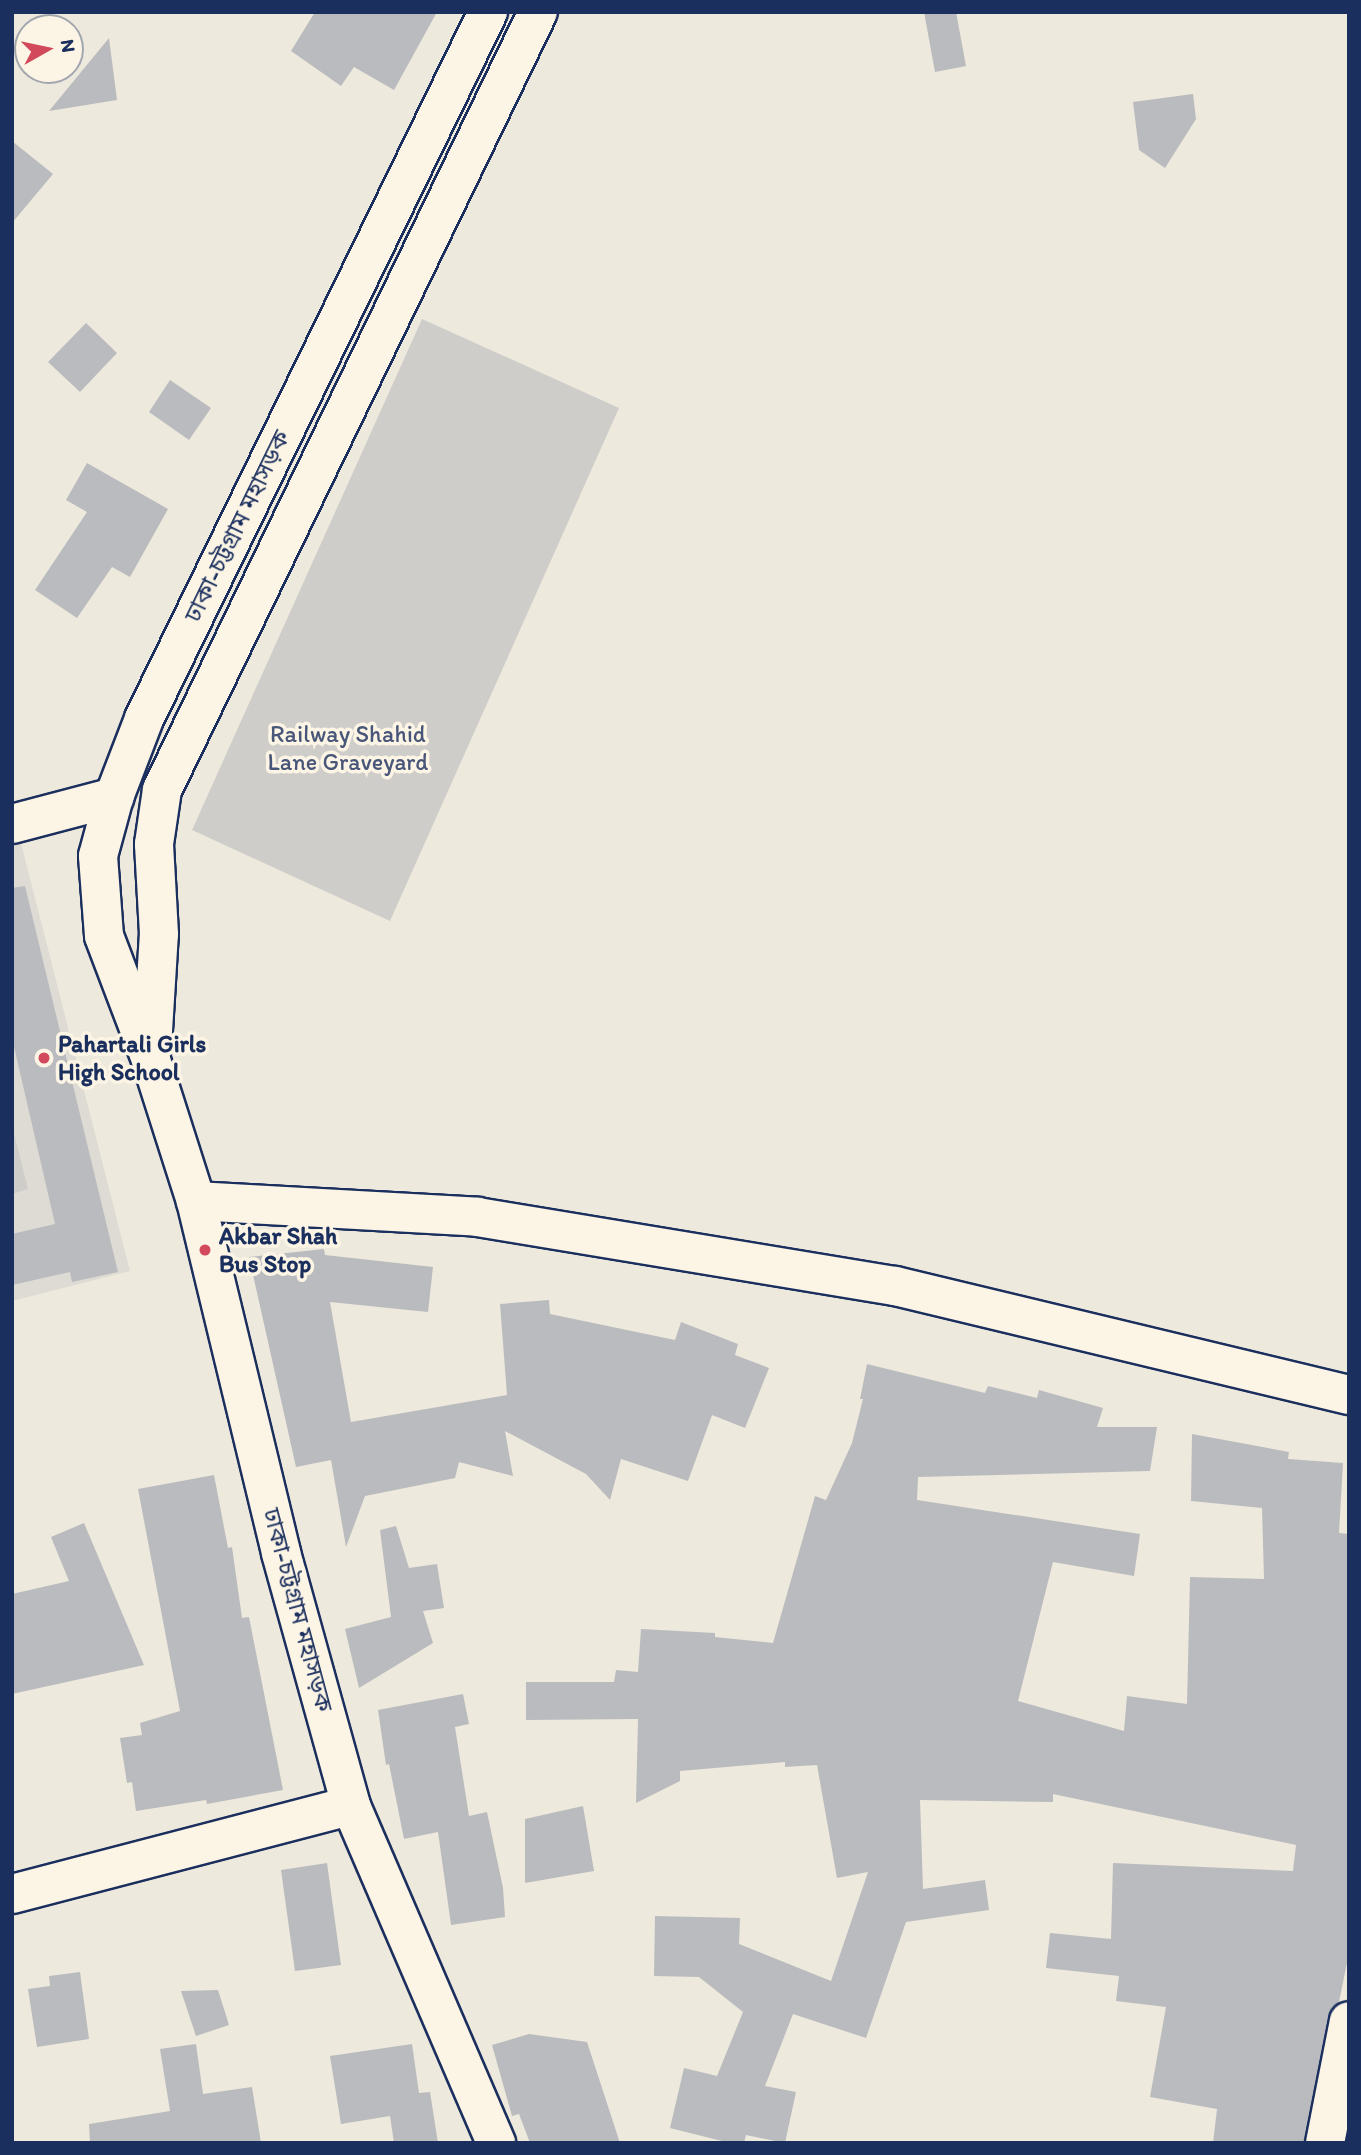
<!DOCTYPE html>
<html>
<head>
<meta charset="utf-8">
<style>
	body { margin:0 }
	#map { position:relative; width:1361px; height:2155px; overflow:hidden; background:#eee9dd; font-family:Itim,"Noto Sans Bengali",sans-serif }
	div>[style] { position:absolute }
	.built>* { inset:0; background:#dedbd4 }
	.green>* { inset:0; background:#cfcdca }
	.building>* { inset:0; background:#babbbe }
	.roads { filter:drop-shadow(2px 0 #1b2f5e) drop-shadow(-2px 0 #1b2f5e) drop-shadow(0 2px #1b2f5e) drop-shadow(0 -2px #1b2f5e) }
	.minor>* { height:38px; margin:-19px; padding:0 19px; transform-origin:19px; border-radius:19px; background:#fcf5e5 }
	.tertiary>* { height:38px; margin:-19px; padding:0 19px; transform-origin:19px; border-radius:19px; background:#fcf5e5 }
	.secondary>* { height:38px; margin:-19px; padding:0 19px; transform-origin:19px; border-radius:19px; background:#fcf5e5 }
	.trunk>* { height:38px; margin:-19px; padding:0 19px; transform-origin:19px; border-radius:19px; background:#fcf5e5 }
	.dots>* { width:19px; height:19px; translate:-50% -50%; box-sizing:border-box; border:4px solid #fcf5e5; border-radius:50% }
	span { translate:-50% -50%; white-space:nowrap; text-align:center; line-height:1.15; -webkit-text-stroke:7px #fcf5e5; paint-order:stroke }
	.street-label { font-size:24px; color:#1b2f5e }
	.park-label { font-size:24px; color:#485679 }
	.poi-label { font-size:24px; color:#1b2f5e; font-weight:700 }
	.left { translate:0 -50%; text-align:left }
	.frame { position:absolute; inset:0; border:14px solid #1b2f5e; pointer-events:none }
	.north { position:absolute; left:14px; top:14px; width:70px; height:70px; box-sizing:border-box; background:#fcf5e5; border:2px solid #a2a6af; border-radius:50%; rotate:81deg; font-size:19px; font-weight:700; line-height:28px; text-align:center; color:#1b2f5e }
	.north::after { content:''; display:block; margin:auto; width:24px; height:32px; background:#d1495b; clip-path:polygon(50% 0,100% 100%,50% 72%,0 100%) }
</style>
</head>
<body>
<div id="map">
	<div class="built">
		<div style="clip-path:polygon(21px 843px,130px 1271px,12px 1301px,12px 845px)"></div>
	</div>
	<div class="green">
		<div style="clip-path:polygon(422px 319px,619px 408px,390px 921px,192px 830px)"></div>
		<div style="clip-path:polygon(12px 1126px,28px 1189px,12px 1194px)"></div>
	</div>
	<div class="building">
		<div style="clip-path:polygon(315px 12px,437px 12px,394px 90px,354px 67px,341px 86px,291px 51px)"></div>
		<div style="clip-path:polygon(924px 12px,956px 12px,966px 66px,935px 72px)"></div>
		<div style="clip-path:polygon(109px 38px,117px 100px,49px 111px)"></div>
		<div style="clip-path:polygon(1193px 94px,1196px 119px,1165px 168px,1139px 150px,1133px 102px)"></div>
		<div style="clip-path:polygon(12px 141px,53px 174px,12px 223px)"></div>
		<div style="clip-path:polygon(86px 323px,117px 353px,80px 392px,48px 362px)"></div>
		<div style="clip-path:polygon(170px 380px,211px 408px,189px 440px,149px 412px)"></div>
		<div style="clip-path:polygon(87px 463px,168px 509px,130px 577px,112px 567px,77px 618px,35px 590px,87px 512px,66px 500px)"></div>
		<div style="clip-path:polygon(25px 886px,118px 1272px,72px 1282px,70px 1272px,12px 1285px,12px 1234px,55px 1224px,12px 1038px,12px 888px)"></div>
		<div style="clip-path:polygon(324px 1249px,325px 1255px,433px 1267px,428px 1312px,330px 1302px,351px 1422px,507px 1395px,500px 1304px,549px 1300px,550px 1314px,675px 1340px,681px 1322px,738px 1344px,735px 1355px,769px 1368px,745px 1428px,712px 1415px,688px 1481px,621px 1459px,610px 1500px,586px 1474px,505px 1431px,513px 1476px,459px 1462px,455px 1478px,365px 1496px,346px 1547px,331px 1460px,296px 1467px,249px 1257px)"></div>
		<div style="clip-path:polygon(867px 1364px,985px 1393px,988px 1386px,1037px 1398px,1039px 1390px,1103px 1408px,1097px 1427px,1157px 1427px,1150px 1471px,918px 1477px,917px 1500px,1140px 1534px,1134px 1576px,1053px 1562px,1018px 1701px,1124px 1731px,1127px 1696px,1187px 1704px,1190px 1577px,1264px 1579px,1262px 1508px,1191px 1501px,1192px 1434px,1289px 1452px,1288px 1459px,1343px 1463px,1339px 1533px,1349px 1534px,1349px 1953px,1339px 2002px,1328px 2017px,1304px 2143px,1213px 2143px,1217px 2109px,1150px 2097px,1166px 2007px,1116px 2001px,1119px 1976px,1046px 1968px,1050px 1933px,1111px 1939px,1113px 1863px,1293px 1871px,1296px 1845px,1053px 1794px,1053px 1802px,920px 1800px,923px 1889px,985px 1880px,989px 1910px,906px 1922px,866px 2038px,793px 2014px,765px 2086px,796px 2092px,785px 2143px,746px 2135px,744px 2143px,730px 2143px,670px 2128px,684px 2068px,717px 2076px,743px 2012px,699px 1977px,654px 1976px,655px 1916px,740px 1918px,739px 1944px,831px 1981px,868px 1872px,837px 1878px,817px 1765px,785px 1767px,785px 1762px,680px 1771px,680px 1781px,636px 1803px,638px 1719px,526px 1720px,526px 1682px,614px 1682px,616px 1670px,638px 1672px,641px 1629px,715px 1633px,715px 1637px,773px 1643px,815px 1496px,826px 1500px,852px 1443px,863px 1399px,860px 1399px)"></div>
		<div style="clip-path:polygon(214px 1475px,228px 1548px,232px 1547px,242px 1618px,249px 1617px,283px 1790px,207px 1804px,206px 1800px,136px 1811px,132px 1782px,127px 1783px,120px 1738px,142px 1735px,140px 1723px,180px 1711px,138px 1489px)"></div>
		<div style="clip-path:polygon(84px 1523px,144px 1665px,12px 1694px,12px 1594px,69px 1581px,51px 1537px)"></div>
		<div style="clip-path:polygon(396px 1526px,409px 1568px,437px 1564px,444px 1608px,423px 1611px,433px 1643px,359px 1688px,345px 1629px,391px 1617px,380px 1530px)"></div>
		<div style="clip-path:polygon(463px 1694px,469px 1724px,455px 1727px,469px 1816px,487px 1812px,503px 1888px,505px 1917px,451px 1925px,438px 1832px,404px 1839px,389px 1764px,386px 1765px,378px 1710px)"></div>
		<div style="clip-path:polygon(583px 1806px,594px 1871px,525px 1883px,525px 1819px)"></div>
		<div style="clip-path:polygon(327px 1863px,341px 1965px,295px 1971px,281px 1870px)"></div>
		<div style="clip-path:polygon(80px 1972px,89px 2039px,37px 2047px,28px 1989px,50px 1986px,49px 1976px)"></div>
		<div style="clip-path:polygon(218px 1990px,229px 2025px,196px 2036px,181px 1991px)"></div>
		<div style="clip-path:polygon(529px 2034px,587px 2042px,620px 2143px,530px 2143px,519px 2114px,512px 2116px,492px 2045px)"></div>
		<div style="clip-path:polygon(196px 2044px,203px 2094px,252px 2087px,261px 2143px,90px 2143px,89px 2124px,170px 2111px,160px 2049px)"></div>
		<div style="clip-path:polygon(412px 2044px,419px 2093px,430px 2092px,438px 2143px,394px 2143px,390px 2116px,341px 2124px,330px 2056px)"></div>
	</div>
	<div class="roads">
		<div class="minor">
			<div style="left:196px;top:1201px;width:282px;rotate:3.2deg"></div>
			<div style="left:478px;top:1217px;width:423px;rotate:9.4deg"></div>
			<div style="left:895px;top:1286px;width:467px;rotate:13.5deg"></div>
			<div style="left:1325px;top:2143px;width:124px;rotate:-78.9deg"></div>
		</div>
		<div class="tertiary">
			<div style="left:12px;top:1894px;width:350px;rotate:-14.6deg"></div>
		</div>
		<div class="secondary">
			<div style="left:12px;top:824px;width:106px;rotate:-14.8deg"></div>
		</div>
		<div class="trunk">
			<div style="left:488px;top:12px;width:786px;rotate:115.95deg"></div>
			<div style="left:144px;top:719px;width:84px;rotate:111deg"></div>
			<div style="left:114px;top:797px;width:61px;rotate:105.2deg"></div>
			<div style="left:98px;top:856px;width:80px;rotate:85.7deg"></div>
			<div style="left:104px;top:936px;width:133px;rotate:69.2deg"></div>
			<div style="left:151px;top:1060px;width:148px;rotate:72.3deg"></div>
			<div style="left:196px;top:1201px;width:362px;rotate:76.4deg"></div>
			<div style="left:281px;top:1553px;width:263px;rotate:74.5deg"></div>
			<div style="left:351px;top:1806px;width:367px;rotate:66.7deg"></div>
			<div style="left:152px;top:1047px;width:113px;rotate:-86.5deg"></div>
			<div style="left:159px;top:934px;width:90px;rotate:-93.2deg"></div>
			<div style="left:154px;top:844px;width:55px;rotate:-81.6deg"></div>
			<div style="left:162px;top:790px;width:864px;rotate:-64.21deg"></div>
		</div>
	</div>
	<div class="dots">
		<div style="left:44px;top:1058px;background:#d1495b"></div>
		<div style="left:205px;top:1250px;background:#d1495b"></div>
	</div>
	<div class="street-label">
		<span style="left:237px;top:526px;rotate:-64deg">ঢাকা-চট্টগ্রাম মহাসড়ক</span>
		<span style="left:298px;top:1610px;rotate:75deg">ঢাকা-চট্টগ্রাম মহাসড়ক</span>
	</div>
	<div class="park-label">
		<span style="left:348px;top:748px">Railway Shahid<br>Lane Graveyard</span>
	</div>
	<div class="poi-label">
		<span class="left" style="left:58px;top:1058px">Pahartali Girls<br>High School</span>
		<span class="left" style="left:219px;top:1250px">Akbar Shah<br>Bus Stop</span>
	</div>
	<div class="frame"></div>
	<div class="north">N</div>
</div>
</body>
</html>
